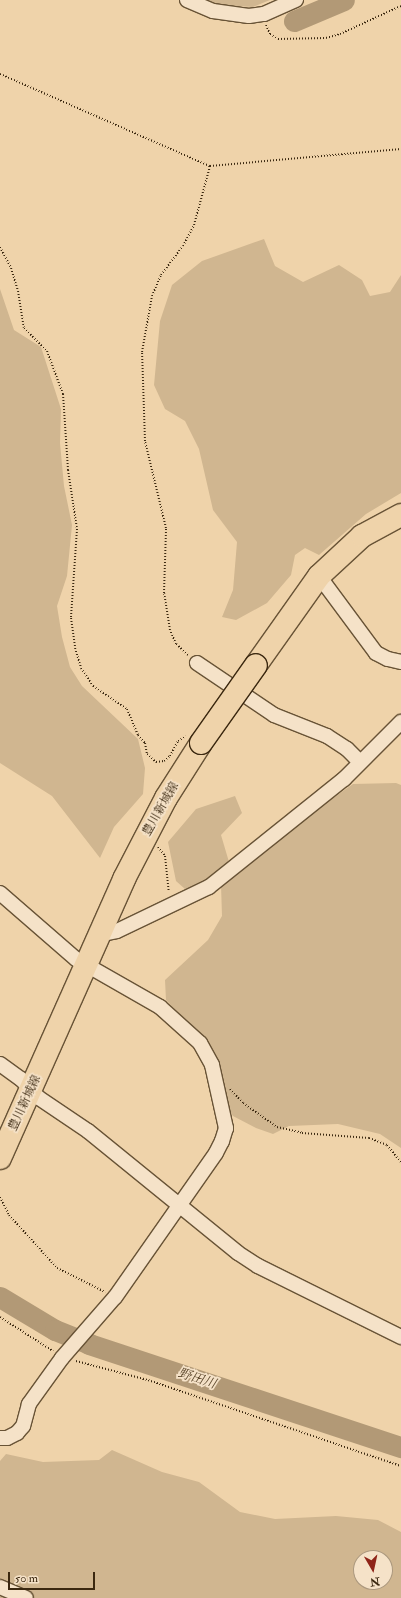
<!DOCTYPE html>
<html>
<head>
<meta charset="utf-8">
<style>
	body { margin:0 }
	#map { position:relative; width:401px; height:1598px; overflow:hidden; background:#efd3aa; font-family:"IM FELL Double Pica","Noto Serif JP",serif }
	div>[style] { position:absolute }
	.green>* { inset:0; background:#d0b690 }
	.river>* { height:21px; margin:-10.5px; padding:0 10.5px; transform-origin:10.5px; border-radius:10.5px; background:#b29976 }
	.path>* { height:2px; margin-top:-1px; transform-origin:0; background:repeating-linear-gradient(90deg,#3b2810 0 1px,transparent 0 3px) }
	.roads { filter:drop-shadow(1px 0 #685336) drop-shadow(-1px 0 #685336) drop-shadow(0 1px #685336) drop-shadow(0 -1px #685336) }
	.street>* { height:14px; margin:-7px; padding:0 7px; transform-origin:7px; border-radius:7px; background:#f5e2c8 }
	.primary>* { height:22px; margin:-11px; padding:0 11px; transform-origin:11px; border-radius:11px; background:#efd3aa }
	.bridges { filter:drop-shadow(1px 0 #3b2810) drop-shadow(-1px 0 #3b2810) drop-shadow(0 1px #3b2810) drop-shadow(0 -1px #3b2810) }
	.primary-bridge>* { height:22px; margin:-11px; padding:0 11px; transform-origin:11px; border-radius:11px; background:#efd3aa }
	span { translate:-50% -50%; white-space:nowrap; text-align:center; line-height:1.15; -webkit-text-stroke:3.5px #f5e2c8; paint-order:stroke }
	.street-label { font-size:12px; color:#3b2810 }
	.water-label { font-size:13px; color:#5f4a2f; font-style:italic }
	.north { position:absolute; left:353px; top:1550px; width:40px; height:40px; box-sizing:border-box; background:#f5e2c8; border:1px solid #ab987e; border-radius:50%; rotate:171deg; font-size:11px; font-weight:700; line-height:16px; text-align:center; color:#3b2810 }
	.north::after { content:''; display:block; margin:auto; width:14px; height:18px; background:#8f2418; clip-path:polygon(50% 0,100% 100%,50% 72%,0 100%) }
	.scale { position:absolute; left:8px; top:1572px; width:87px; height:18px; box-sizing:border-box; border:2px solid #3b2810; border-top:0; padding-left:5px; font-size:12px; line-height:14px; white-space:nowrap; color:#3b2810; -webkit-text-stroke:3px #f5e2c8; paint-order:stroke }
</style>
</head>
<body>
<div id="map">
	<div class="green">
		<div style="clip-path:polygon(203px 0,270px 0,253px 7px,219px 5px)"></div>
		<div style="clip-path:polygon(264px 239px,275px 266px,303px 282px,339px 265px,362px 280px,370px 296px,390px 292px,401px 275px,401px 493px,366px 514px,319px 555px,305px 548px,295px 555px,291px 575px,267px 603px,236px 620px,222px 617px,233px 590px,237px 542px,213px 510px,199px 449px,185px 421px,165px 409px,154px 385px,160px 321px,172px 285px,202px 261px)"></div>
		<div style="clip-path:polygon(0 289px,14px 330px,41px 347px,61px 409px,60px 443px,64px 486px,72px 525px,67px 576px,57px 606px,62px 637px,70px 667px,82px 686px,138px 739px,145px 768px,143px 794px,114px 827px,100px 858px,52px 796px,0 763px)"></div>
		<div style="clip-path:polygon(396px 783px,401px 785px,401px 1148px,380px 1134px,338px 1124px,289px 1126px,273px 1134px,256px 1128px,233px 1116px,225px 1105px,218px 1059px,209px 1046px,166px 1000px,165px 980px,208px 940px,222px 916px,221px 885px,208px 881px,185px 889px,176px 881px,168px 842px,196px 809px,235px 796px,242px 813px,221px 835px,229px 862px,250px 863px,288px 830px,353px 784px)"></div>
		<div style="clip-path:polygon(evenodd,112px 1450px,162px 1472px,199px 1482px,240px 1512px,275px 1519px,336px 1516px,378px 1520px,401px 1532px,401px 1598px,0 1598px,0 1461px,6px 1454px,43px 1462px,99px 1460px,112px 1450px,361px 1558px,385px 1558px,385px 1582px,361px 1582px,361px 1558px)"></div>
	</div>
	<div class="river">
		<div style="left:294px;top:21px;width:54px;rotate:-22.8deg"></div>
		<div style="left:0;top:1297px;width:64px;rotate:31deg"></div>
		<div style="left:55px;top:1330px;width:37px;rotate:22deg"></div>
		<div style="left:89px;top:1344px;width:329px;rotate:18.3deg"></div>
	</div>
	<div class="path">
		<div style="left:266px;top:25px;width:10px;rotate:66deg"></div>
		<div style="left:270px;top:34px;width:9px;rotate:32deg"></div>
		<div style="left:278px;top:39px;width:48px;rotate:-1.2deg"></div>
		<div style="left:326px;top:38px;width:15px;rotate:-16deg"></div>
		<div style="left:340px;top:34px;width:67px;rotate:-24.7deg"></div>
		<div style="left:0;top:74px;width:229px;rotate:23.7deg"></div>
		<div style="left:210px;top:166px;width:192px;rotate:-5.1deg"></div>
		<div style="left:0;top:247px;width:24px;rotate:62deg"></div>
		<div style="left:11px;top:268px;width:24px;rotate:73deg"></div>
		<div style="left:18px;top:291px;width:37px;rotate:81deg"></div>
		<div style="left:24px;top:328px;width:33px;rotate:45deg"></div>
		<div style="left:47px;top:351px;width:46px;rotate:69.6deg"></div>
		<div style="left:63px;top:394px;width:76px;rotate:86.2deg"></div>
		<div style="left:68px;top:470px;width:60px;rotate:81.3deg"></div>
		<div style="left:77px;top:529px;width:89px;rotate:93.9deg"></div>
		<div style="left:71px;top:618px;width:30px;rotate:82deg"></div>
		<div style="left:75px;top:648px;width:21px;rotate:73deg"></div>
		<div style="left:81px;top:668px;width:22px;rotate:56deg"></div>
		<div style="left:93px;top:686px;width:41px;rotate:34.1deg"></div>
		<div style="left:127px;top:709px;width:28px;rotate:67deg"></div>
		<div style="left:138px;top:735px;width:11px;rotate:49deg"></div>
		<div style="left:145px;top:743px;width:11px;rotate:80deg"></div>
		<div style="left:147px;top:754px;width:12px;rotate:42deg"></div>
		<div style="left:156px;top:762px;width:8px;rotate:-7deg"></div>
		<div style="left:164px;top:761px;width:8px;rotate:-40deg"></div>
		<div style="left:170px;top:756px;width:17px;rotate:-62deg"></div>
		<div style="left:178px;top:741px;width:9px;rotate:-32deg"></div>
		<div style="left:188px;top:655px;width:16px;rotate:-137deg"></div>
		<div style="left:176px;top:644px;width:15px;rotate:-113deg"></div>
		<div style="left:170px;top:630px;width:37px;rotate:-99deg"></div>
		<div style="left:164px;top:593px;width:65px;rotate:-88.2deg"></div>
		<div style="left:166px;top:528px;width:89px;rotate:-103.6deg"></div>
		<div style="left:145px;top:441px;width:89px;rotate:-91.9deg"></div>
		<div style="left:142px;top:352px;width:57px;rotate:-79.9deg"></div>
		<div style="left:152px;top:296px;width:23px;rotate:-67deg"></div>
		<div style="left:161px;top:275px;width:36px;rotate:-53deg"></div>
		<div style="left:183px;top:246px;width:24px;rotate:-62deg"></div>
		<div style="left:194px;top:225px;width:61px;rotate:-74.8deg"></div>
		<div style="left:158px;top:847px;width:11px;rotate:52deg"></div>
		<div style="left:165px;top:856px;width:36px;rotate:84deg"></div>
		<div style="left:230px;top:1089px;width:19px;rotate:47deg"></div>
		<div style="left:243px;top:1103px;width:42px;rotate:35.2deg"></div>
		<div style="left:277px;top:1127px;width:26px;rotate:13deg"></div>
		<div style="left:302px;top:1133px;width:67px;rotate:4.3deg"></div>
		<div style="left:369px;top:1138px;width:19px;rotate:21deg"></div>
		<div style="left:387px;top:1145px;width:22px;rotate:51deg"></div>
		<div style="left:0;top:1197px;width:20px;rotate:63deg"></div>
		<div style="left:9px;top:1215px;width:72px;rotate:47.8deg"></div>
		<div style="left:57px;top:1268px;width:54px;rotate:26.6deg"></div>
		<div style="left:0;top:1317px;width:63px;rotate:32.7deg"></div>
		<div style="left:76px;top:1361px;width:78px;rotate:14.9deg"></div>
		<div style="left:151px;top:1381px;width:264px;rotate:18.8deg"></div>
	</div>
	<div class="roads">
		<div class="street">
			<div style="left:187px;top:0;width:28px;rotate:23deg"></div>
			<div style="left:213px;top:11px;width:36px;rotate:8deg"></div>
			<div style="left:249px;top:16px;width:15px;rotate:-8deg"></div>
			<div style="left:264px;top:14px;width:35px;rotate:-24deg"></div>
			<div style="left:319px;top:576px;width:96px;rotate:53.5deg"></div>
			<div style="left:376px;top:653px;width:13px;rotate:27deg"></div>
			<div style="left:388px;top:659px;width:13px;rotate:13deg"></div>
			<div style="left:197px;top:663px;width:93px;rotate:34deg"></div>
			<div style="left:274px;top:715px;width:57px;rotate:21.6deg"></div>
			<div style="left:327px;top:736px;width:24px;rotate:33deg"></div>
			<div style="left:347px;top:749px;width:18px;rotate:45deg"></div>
			<div style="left:0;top:893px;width:101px;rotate:41deg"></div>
			<div style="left:76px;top:959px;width:97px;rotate:29.7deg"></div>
			<div style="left:160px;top:1007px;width:54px;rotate:42deg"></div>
			<div style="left:200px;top:1043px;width:25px;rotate:61deg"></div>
			<div style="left:212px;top:1065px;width:65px;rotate:77.5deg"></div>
			<div style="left:226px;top:1128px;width:14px;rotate:107deg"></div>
			<div style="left:222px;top:1141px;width:13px;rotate:117deg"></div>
			<div style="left:216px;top:1153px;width:176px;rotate:125deg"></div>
			<div style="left:115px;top:1297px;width:81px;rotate:131deg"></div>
			<div style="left:62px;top:1358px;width:57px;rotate:125.7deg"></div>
			<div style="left:29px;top:1404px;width:23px;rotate:105deg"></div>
			<div style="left:23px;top:1426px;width:9px;rotate:131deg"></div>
			<div style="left:17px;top:1433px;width:11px;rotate:153deg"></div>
			<div style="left:7px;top:1438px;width:7px;rotate:180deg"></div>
			<div style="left:98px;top:935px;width:19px;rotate:-12deg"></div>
			<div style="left:117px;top:931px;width:102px;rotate:-25.6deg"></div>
			<div style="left:209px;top:887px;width:173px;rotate:-38.7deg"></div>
			<div style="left:344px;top:779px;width:81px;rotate:-45deg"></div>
			<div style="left:0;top:1064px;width:26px;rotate:36deg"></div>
			<div style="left:21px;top:1079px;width:26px;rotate:47deg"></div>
			<div style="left:39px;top:1098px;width:59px;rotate:34deg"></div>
			<div style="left:88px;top:1131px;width:193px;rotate:39.1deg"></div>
			<div style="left:238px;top:1253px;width:24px;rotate:33deg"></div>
			<div style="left:258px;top:1266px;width:160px;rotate:26.4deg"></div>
			<div style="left:0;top:1587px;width:28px;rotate:23deg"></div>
		</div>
		<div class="primary">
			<div style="left:256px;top:665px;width:109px;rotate:-54.7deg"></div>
			<div style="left:319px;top:576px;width:59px;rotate:-42.9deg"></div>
			<div style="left:362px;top:536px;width:44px;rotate:-28.3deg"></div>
			<div style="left:0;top:1158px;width:305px;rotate:-66deg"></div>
			<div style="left:124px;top:879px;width:91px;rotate:-62.6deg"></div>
			<div style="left:166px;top:798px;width:65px;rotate:-57.5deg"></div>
		</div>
	</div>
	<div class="bridges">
		<div class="primary-bridge">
			<div style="left:201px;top:743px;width:95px;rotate:-54.8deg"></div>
		</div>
	</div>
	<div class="street-label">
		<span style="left:161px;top:809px;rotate:-60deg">豊川新城線</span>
		<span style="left:25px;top:1103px;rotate:-65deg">豊川新城線</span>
	</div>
	<div class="water-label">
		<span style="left:197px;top:1379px;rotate:18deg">野田川</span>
	</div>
	<div class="north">N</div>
	<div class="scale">50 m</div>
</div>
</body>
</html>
